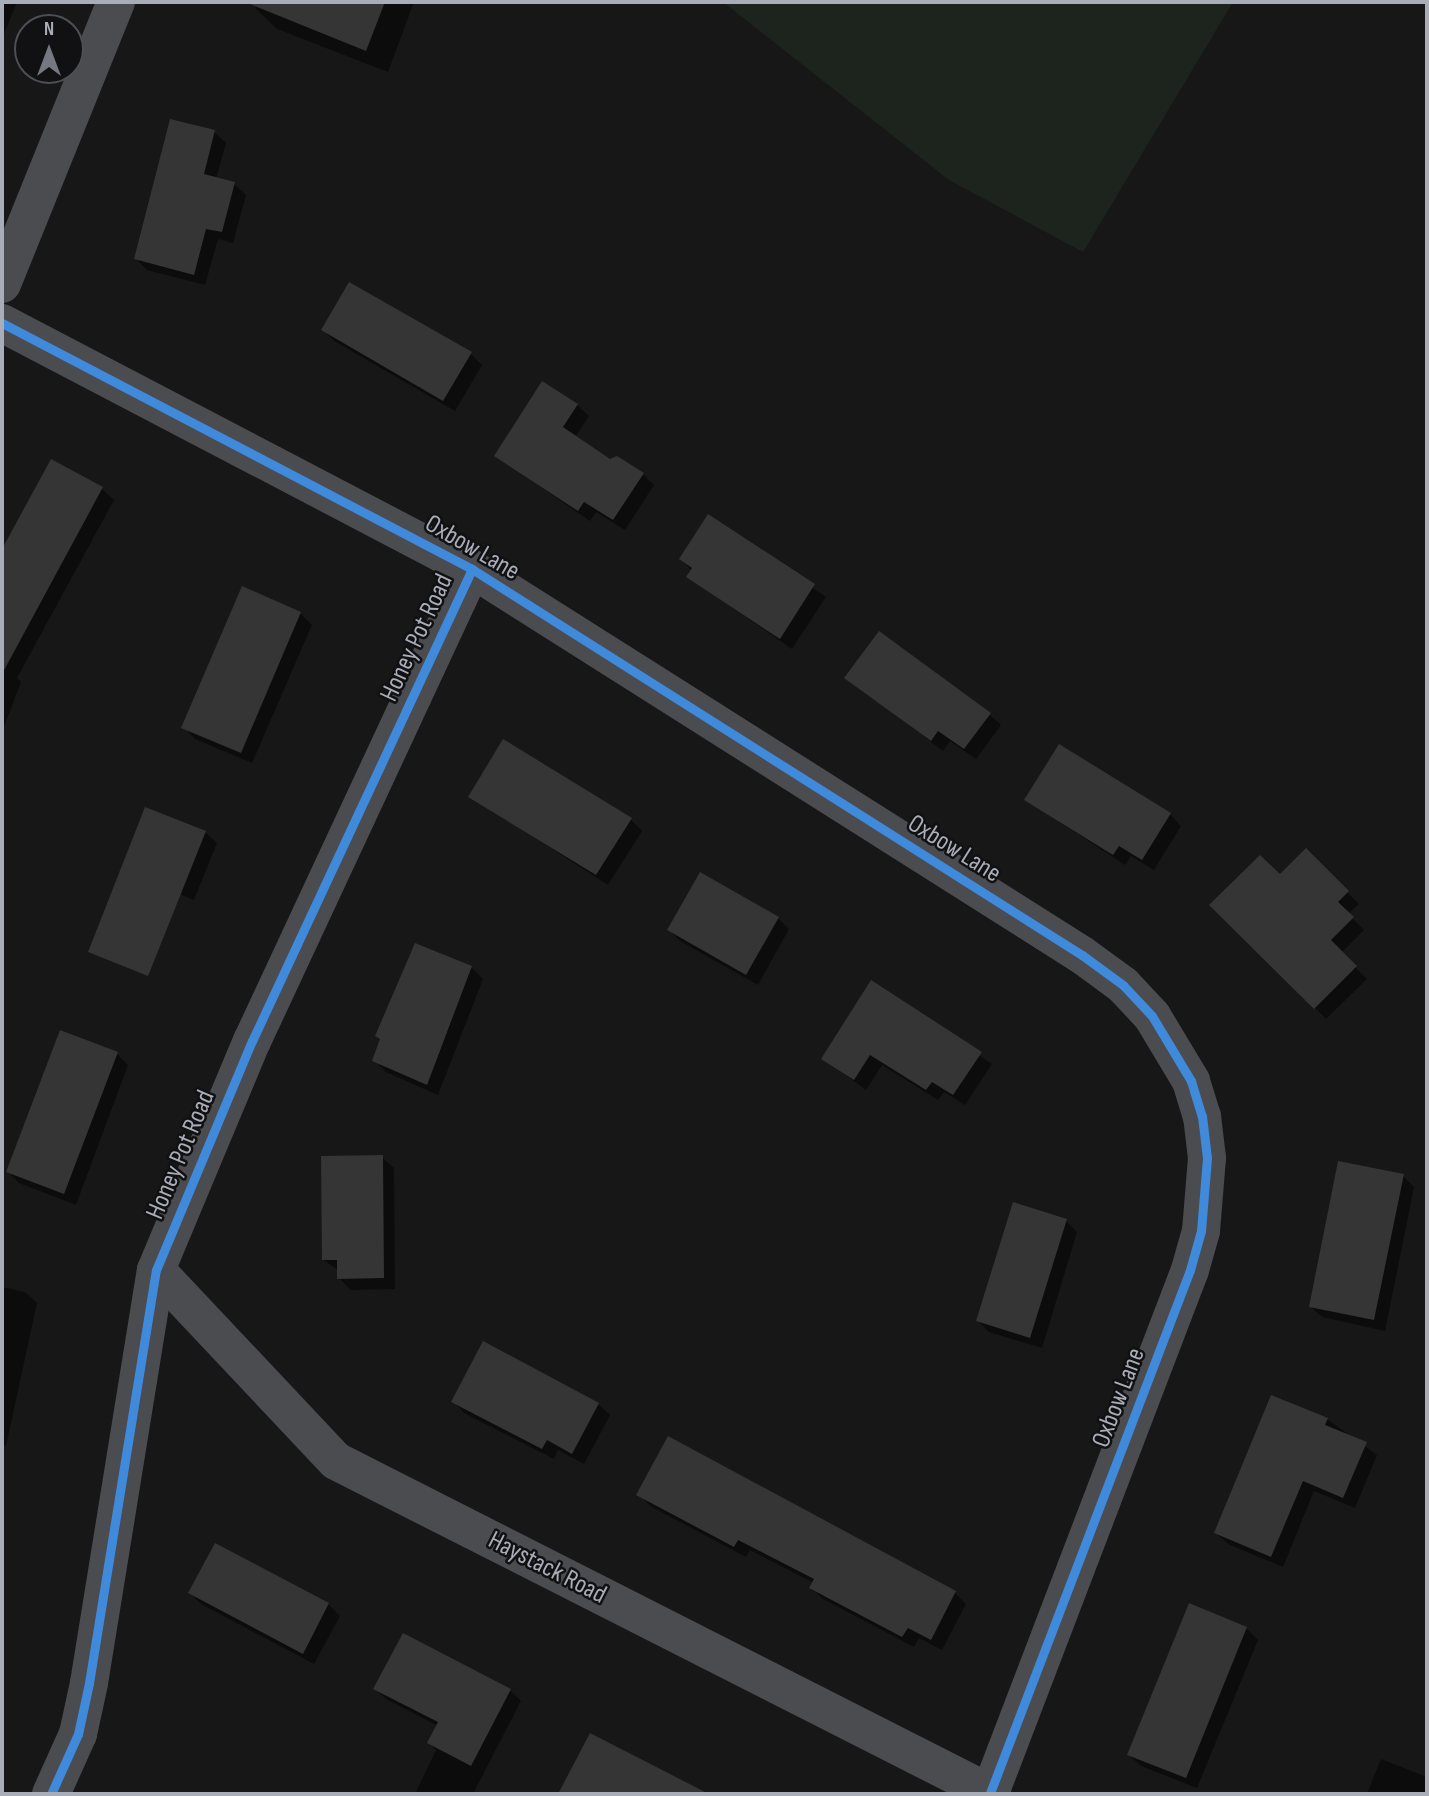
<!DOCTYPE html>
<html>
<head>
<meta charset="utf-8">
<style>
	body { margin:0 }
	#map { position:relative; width:1429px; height:1796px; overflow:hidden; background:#171717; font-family:"Sofia Sans Condensed",sans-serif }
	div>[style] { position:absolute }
	.green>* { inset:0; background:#1d241e }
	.shadow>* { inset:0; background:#0007 }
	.building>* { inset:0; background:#353536 }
	.minor>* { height:38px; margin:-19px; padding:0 19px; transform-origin:19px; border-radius:19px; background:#4b4c50 }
	.cycleway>* { height:9px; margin:-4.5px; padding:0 4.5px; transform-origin:4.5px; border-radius:4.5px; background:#408adc }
	span { translate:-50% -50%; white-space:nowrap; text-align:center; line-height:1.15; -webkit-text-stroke:5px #111113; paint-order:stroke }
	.street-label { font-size:26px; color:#a8adb8 }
	.frame { position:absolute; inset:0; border:4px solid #a8adb8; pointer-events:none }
	.north { position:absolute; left:14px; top:14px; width:70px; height:70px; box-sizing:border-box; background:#111113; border:2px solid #4d4f55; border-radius:50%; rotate:0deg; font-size:19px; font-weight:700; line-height:28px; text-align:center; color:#a8adb8 }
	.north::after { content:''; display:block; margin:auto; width:24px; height:32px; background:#757880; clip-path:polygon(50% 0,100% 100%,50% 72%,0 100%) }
</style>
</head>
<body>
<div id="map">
	<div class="green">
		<div style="clip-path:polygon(723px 2px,1233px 2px,1083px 252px,949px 180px)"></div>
	</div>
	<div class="shadow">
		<div style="clip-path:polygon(2px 2px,17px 2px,2px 39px)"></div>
		<div style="clip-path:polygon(258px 2px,414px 2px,388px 72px,277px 29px,255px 8px)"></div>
		<div style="clip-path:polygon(214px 132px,226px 143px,216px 179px,234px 184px,246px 195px,233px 243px,218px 239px,205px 285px,147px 270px,136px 259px)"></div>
		<div style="clip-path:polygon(323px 330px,471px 354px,482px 365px,455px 411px,334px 341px)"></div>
		<div style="clip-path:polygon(577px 405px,589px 416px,575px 437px,610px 461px,643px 474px,654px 485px,625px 530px,596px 512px,590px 521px,496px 456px)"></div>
		<div style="clip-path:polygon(51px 461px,102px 489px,114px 500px,17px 678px,21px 682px,2px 732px,2px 552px)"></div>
		<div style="clip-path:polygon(708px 517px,826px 597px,792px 649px,688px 577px,692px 571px,681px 559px)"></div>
		<div style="clip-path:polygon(300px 613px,312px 625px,252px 763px,195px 739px,184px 727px)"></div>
		<div style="clip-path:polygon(846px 678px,989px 714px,1001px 725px,976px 759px,950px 741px,943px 751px)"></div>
		<div style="clip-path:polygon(470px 796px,631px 820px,642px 831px,608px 885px)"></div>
		<div style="clip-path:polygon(1026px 800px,1170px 814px,1181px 826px,1154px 870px,1131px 856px,1125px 865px)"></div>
		<div style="clip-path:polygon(205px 832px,217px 843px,194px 900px,135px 876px)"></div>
		<div style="clip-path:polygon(1306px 851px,1359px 904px,1348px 914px,1364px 930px,1341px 953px,1367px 979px,1326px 1019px,1211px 905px,1280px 877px)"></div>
		<div style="clip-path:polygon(778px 918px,789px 929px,758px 985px,680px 941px,669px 930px)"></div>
		<div style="clip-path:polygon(471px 967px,483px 979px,438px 1095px,386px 1072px,374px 1060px)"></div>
		<div style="clip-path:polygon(872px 983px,992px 1064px,965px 1105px,944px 1092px,938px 1100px,882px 1065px,866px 1090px,823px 1058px)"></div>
		<div style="clip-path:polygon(117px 1054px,128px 1065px,76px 1205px,19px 1183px,8px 1172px)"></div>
		<div style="clip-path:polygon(382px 1157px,394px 1168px,395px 1289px,351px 1290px,339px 1278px,339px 1271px,324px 1260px)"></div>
		<div style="clip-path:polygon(1403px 1176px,1414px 1187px,1385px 1331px,1322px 1317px,1310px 1306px)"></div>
		<div style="clip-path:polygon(1066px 1221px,1077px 1232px,1042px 1348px,989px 1332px,978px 1321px)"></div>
		<div style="clip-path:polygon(2px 1287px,25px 1292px,37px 1303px,6px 1446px,2px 1445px)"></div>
		<div style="clip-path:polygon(453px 1401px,598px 1404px,610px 1415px,584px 1464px,558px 1450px,554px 1459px,464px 1413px)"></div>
		<div style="clip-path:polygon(1327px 1419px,1377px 1455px,1355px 1508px,1314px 1491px,1283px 1567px,1228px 1544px,1216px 1533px)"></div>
		<div style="clip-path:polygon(639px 1494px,955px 1593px,966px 1604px,942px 1650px,919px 1638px,914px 1647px,823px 1599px,811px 1588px,814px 1583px,750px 1550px,746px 1557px,650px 1506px)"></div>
		<div style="clip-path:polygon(190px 1593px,328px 1604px,340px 1616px,314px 1664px,201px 1604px)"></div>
		<div style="clip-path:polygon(1246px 1628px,1258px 1640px,1197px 1788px,1141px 1766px,1129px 1755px)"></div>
		<div style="clip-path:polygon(375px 1689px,510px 1690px,521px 1701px,473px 1794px,415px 1794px,436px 1750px,429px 1743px,438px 1726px,386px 1699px)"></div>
		<div style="clip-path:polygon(591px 1736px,705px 1794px,570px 1794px,564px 1788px)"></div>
		<div style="clip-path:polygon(1381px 1759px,1427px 1777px,1427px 1794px,1367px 1794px)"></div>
	</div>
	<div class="building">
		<div style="clip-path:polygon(245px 2px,385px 2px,366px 51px)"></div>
		<div style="clip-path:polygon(170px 119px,215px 130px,204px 174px,235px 182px,222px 232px,206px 229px,194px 275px,134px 259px)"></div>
		<div style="clip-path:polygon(349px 282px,472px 352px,443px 401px,321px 330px)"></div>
		<div style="clip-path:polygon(542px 381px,578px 404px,563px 427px,610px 459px,617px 456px,644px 473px,613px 520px,584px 502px,578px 511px,494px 456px)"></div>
		<div style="clip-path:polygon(51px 459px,103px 487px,2px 674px,2px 549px)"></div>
		<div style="clip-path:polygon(708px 514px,815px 584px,780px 639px,686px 577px,692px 568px,679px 559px)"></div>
		<div style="clip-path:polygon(242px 586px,301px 612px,241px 753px,181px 728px)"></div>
		<div style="clip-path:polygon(879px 631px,991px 713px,964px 749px,938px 731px,931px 741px,844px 678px)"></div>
		<div style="clip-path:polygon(503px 739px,632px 818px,596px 875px,468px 797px)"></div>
		<div style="clip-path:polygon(1059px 744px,1171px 813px,1142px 860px,1119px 846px,1113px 855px,1024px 800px)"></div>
		<div style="clip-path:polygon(145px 807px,206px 831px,148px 976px,88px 952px)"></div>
		<div style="clip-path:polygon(1306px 848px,1349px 891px,1338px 902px,1354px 917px,1331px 940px,1357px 966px,1314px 1009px,1209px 905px,1260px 855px,1280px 874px)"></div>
		<div style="clip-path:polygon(700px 872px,779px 917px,746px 975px,667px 930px)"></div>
		<div style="clip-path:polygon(415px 943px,472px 966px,427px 1085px,372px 1061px,380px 1039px,375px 1036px)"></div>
		<div style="clip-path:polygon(871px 980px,982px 1052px,953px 1095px,932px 1082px,926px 1090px,870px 1055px,854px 1080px,821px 1059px)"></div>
		<div style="clip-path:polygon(60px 1030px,118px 1052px,64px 1194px,6px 1172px)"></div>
		<div style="clip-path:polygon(383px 1155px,384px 1278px,337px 1279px,337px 1260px,322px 1260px,321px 1156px)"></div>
		<div style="clip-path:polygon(1338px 1161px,1404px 1174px,1374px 1320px,1309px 1307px)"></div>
		<div style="clip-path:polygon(1013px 1202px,1067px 1219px,1030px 1338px,976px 1321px)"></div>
		<div style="clip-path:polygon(483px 1341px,599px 1403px,572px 1454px,547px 1440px,542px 1449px,451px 1402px)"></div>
		<div style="clip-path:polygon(1271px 1395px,1328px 1418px,1325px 1425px,1367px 1442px,1343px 1498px,1303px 1481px,1271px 1557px,1214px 1533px)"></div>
		<div style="clip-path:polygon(668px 1436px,956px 1591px,931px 1640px,908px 1628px,902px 1637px,809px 1588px,814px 1579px,738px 1540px,734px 1547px,636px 1495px)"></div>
		<div style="clip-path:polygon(215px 1543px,329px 1603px,303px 1654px,188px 1593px)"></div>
		<div style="clip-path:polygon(1189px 1603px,1247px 1627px,1186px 1778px,1127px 1755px)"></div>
		<div style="clip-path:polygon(403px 1633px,511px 1689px,471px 1766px,427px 1743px,438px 1722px,373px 1689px)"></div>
		<div style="clip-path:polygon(590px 1733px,709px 1794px,558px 1794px)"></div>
	</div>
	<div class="minor">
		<div style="left:2px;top:284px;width:304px;rotate:-68deg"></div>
		<div style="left:2px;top:323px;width:530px;rotate:27.63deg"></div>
		<div style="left:472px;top:569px;width:722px;rotate:32.33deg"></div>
		<div style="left:1082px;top:955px;width:51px;rotate:36.2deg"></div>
		<div style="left:1123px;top:985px;width:42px;rotate:46.9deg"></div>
		<div style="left:1152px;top:1016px;width:76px;rotate:59deg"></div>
		<div style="left:1191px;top:1081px;width:37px;rotate:73deg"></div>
		<div style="left:1202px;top:1116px;width:42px;rotate:83.2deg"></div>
		<div style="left:1207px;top:1158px;width:73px;rotate:94.7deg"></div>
		<div style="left:1201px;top:1231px;width:41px;rotate:105.8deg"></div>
		<div style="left:1190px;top:1270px;width:560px;rotate:110.93deg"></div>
		<div style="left:156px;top:1270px;width:262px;rotate:46.7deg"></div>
		<div style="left:336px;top:1461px;width:736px;rotate:26.91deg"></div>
		<div style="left:51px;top:1794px;width:66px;rotate:-65.8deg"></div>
		<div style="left:78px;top:1734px;width:52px;rotate:-77.8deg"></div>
		<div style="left:89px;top:1683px;width:418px;rotate:-80.8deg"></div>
		<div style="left:156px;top:1270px;width:248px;rotate:-67.3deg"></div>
		<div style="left:252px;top:1041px;width:521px;rotate:-65.01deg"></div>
	</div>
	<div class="cycleway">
		<div style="left:2px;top:323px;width:530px;rotate:27.63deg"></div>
		<div style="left:472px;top:569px;width:722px;rotate:32.33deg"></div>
		<div style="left:1082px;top:955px;width:51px;rotate:36.2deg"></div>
		<div style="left:1123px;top:985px;width:42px;rotate:46.9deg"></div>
		<div style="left:1152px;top:1016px;width:76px;rotate:59deg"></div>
		<div style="left:1191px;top:1081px;width:37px;rotate:73deg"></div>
		<div style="left:1202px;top:1116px;width:42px;rotate:83.2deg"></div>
		<div style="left:1207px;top:1158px;width:73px;rotate:94.7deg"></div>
		<div style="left:1201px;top:1231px;width:41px;rotate:105.8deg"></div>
		<div style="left:1190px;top:1270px;width:560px;rotate:110.93deg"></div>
		<div style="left:51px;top:1794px;width:66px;rotate:-65.8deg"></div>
		<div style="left:78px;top:1734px;width:52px;rotate:-77.8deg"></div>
		<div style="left:89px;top:1683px;width:418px;rotate:-80.8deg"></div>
		<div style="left:156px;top:1270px;width:248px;rotate:-67.3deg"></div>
		<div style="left:252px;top:1041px;width:521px;rotate:-65.01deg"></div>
	</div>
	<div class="street-label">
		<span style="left:472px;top:548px;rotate:30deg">Oxbow Lane</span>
		<span style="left:417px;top:638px;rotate:-65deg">Honey Pot Road</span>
		<span style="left:954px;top:849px;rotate:32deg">Oxbow Lane</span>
		<span style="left:181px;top:1155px;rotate:-67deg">Honey Pot Road</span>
		<span style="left:1119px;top:1398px;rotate:-69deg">Oxbow Lane</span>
		<span style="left:547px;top:1568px;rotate:27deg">Haystack Road</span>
	</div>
	<div class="frame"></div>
	<div class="north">N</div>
</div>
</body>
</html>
